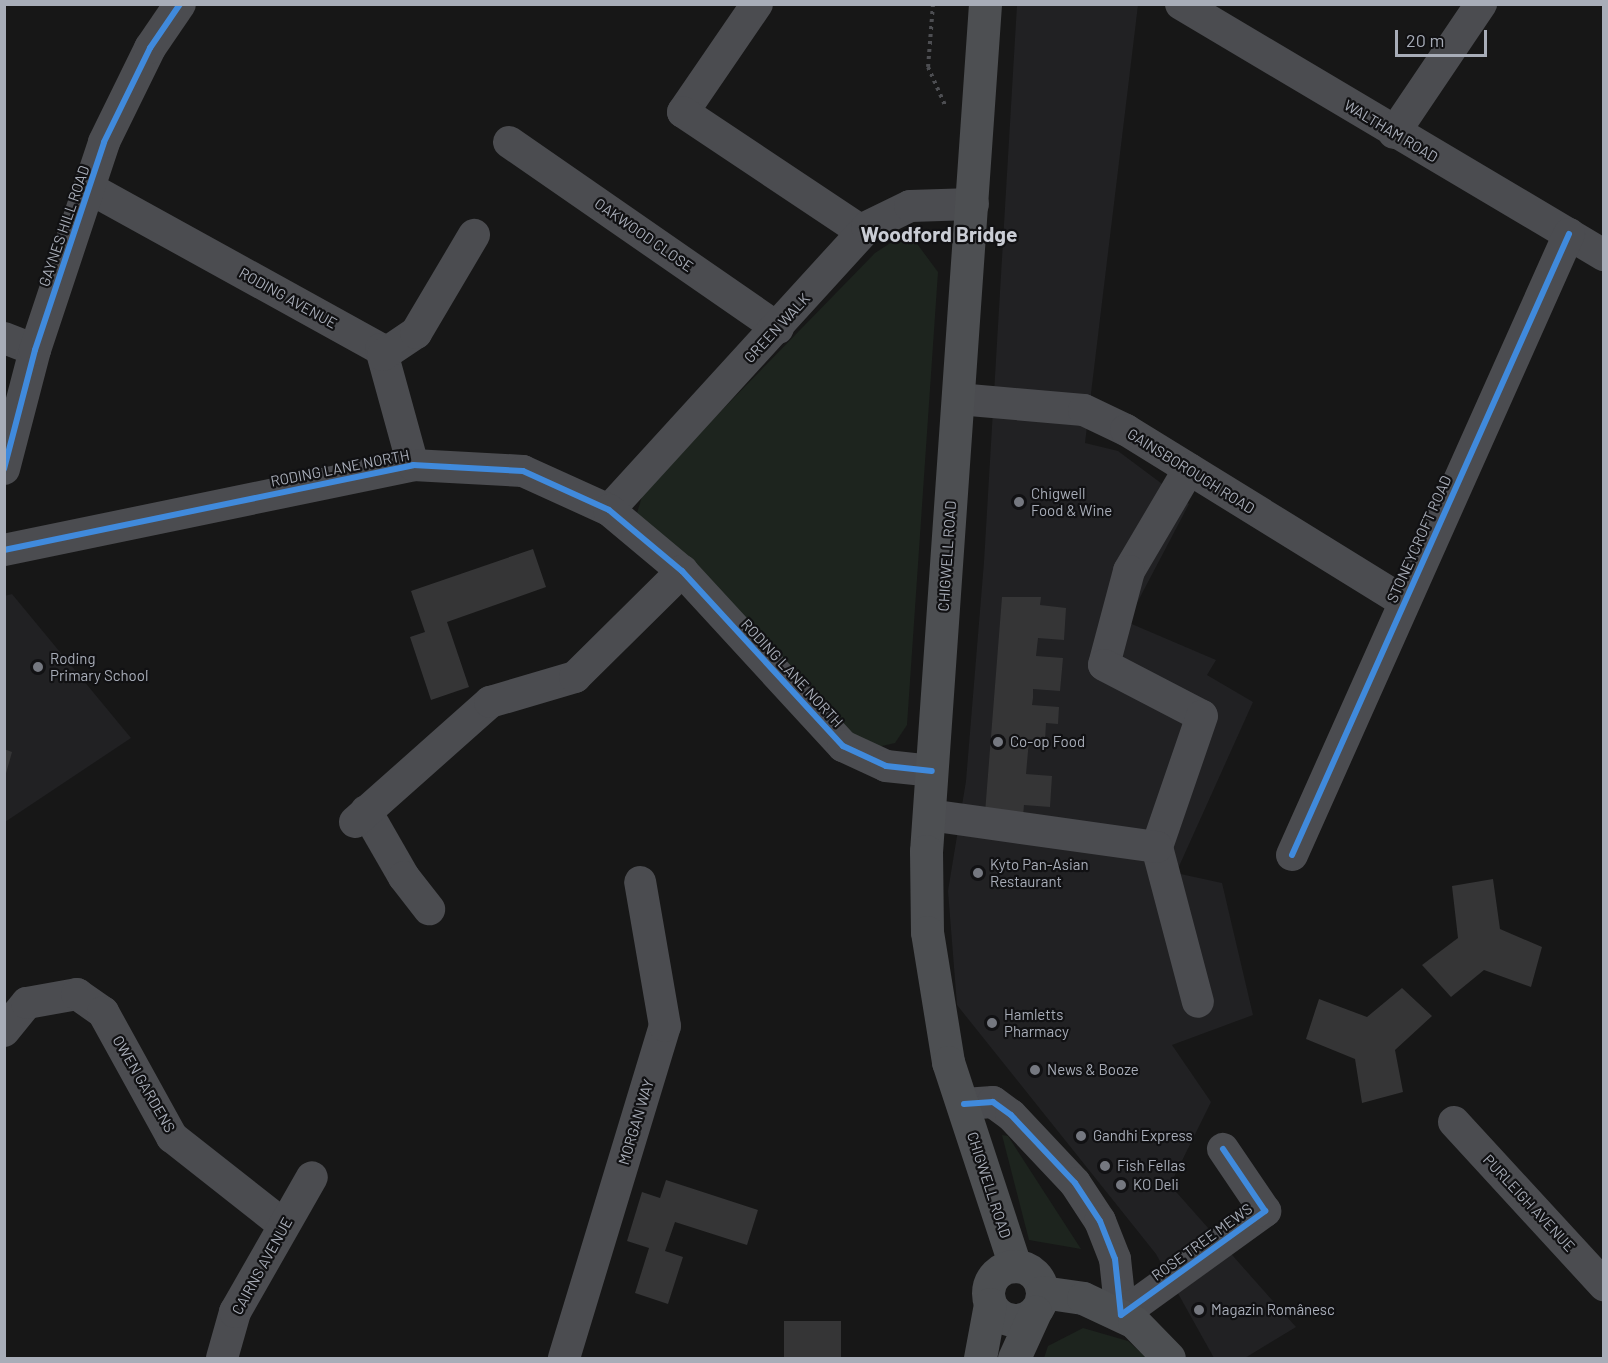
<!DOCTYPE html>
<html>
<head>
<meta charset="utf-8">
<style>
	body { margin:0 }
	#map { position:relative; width:1608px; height:1363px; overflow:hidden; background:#171717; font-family:Barlow,sans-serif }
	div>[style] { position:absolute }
	.built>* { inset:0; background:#212123 }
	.green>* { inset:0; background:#1d241e }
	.building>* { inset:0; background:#353536 }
	.path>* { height:4px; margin-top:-2px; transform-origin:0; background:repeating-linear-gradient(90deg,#4d4e52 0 3px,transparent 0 7.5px) }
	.minor>* { height:32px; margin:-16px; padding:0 16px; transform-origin:16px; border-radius:16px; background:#4b4c50 }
	.major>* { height:33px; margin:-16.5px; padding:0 16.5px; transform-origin:16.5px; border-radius:16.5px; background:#4d4f52 }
	.major>.ring { margin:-16.5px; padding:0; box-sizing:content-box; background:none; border:33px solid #4d4f52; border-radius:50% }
	.cycleway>* { height:6px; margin:-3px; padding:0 3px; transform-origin:3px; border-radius:3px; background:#408adc }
	.dots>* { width:16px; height:16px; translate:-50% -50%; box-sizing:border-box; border:3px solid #111113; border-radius:50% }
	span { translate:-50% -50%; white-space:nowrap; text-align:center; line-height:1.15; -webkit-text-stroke:4.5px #111113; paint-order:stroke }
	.street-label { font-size:15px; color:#a8adb8 }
	.poi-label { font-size:15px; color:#a8adb8 }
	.left { translate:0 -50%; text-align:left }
	.district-label { font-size:21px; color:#c9ccd4; font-weight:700 }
	.frame { position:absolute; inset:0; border:6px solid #a8adb8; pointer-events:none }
	.scale { position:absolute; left:1395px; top:30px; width:92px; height:27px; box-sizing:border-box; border:3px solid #a8adb8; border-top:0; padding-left:8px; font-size:18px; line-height:21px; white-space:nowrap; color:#a8adb8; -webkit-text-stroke:4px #111113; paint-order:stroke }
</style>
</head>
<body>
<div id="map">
	<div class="built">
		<div style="clip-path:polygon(1017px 5px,1138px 5px,1085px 443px,1118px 451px,1189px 504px,1127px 622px,1216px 660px,1207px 675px,1253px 702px,1176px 873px,1222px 883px,1253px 1015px,1172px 1045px,1211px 1102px,1170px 1185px,1296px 1327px,1245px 1358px,1214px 1358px,1156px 1254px,957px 1005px,948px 891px,966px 781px,984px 562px)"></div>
		<div style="clip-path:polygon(12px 594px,131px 738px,5px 822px,4px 596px)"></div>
	</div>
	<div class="green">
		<div style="clip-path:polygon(915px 241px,938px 272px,907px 725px,895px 743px,873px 748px,863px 746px,637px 513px,644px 490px,875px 253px,892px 242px)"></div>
		<div style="clip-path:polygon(1002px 1135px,1008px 1136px,1081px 1249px,1029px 1240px)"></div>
		<div style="clip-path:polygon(1083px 1328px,1128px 1341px,1147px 1358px,1044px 1358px,1048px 1346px)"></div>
	</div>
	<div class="building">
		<div style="clip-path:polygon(533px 549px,546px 587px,447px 622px,469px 687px,431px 700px,410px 637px,425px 632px,411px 591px)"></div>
		<div style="clip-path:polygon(1002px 597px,1041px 597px,1040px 605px,1066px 608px,1064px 640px,1038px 638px,1036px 656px,1063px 658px,1060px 691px,1033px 689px,1033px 698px,1032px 705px,1059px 707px,1058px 724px,1046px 723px,1045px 741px,1029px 740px,1026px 774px,1052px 776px,1050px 807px,1024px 805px,1023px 816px,985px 813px)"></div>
		<div style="clip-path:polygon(4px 749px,12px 752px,5px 777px,4px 777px)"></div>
		<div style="clip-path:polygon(1493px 879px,1500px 929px,1542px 947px,1531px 987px,1484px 970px,1451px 997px,1422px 965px,1458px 938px,1452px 886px)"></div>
		<div style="clip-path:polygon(1402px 988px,1432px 1016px,1395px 1050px,1403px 1092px,1362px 1103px,1355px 1059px,1306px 1039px,1319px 999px,1367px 1017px)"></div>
		<div style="clip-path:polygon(666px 1180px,758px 1210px,747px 1245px,675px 1222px,665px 1251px,683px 1257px,668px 1304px,635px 1293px,649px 1248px,627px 1241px,642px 1192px,660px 1198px)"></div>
		<div style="clip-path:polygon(784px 1321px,841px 1321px,841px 1358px,784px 1358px)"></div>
	</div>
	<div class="path">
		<div style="left:933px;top:4px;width:63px;rotate:94.5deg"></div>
		<div style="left:928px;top:67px;width:42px;rotate:65.9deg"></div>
	</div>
	<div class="minor">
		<div style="left:757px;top:4px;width:131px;rotate:124.4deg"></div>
		<div style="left:683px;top:112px;width:216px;rotate:33.7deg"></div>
		<div style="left:1181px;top:4px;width:492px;rotate:30.7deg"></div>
		<div style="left:1394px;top:133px;width:156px;rotate:-56deg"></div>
		<div style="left:509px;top:142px;width:327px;rotate:34.7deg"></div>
		<div style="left:89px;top:188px;width:333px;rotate:28.9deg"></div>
		<div style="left:381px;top:349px;width:120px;rotate:74.6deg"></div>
		<div style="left:4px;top:338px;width:33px;rotate:21deg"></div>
		<div style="left:383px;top:355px;width:40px;rotate:-34deg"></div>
		<div style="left:416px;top:333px;width:114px;rotate:-59.4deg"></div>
		<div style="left:958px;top:399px;width:126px;rotate:5deg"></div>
		<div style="left:1084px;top:410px;width:47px;rotate:25.5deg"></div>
		<div style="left:1126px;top:430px;width:327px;rotate:31.7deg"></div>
		<div style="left:4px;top:469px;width:123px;rotate:-75.4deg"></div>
		<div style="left:35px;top:350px;width:219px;rotate:-71.6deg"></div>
		<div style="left:104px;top:142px;width:105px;rotate:-63.9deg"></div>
		<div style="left:150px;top:48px;width:53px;rotate:-55.7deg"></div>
		<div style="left:1189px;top:469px;width:118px;rotate:120.5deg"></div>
		<div style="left:1129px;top:571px;width:97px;rotate:104.9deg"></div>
		<div style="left:1104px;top:665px;width:110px;rotate:27.5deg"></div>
		<div style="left:1202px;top:716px;width:139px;rotate:109deg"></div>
		<div style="left:1157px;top:847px;width:160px;rotate:75.2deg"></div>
		<div style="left:609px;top:510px;width:383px;rotate:-47.6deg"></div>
		<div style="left:867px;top:227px;width:48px;rotate:-26deg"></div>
		<div style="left:910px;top:206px;width:63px;rotate:-1.8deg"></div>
		<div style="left:4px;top:550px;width:418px;rotate:-11.7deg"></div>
		<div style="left:413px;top:465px;width:110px;rotate:3.1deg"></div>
		<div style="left:523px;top:471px;width:94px;rotate:24.4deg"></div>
		<div style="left:609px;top:510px;width:95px;rotate:39.9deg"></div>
		<div style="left:682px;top:571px;width:238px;rotate:47.4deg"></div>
		<div style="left:843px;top:746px;width:47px;rotate:24.9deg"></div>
		<div style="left:886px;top:766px;width:46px;rotate:6.2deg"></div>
		<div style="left:366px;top:811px;width:76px;rotate:60.1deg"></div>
		<div style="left:404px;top:877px;width:41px;rotate:52deg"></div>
		<div style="left:929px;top:815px;width:230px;rotate:8deg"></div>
		<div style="left:355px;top:822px;width:181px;rotate:-41.6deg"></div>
		<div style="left:490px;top:702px;width:89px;rotate:-16.4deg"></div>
		<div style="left:575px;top:677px;width:151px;rotate:-44.7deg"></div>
		<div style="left:1292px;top:855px;width:680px;rotate:-65.96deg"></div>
		<div style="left:4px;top:1031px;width:36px;rotate:-51deg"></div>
		<div style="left:27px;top:1003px;width:51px;rotate:-10.2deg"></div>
		<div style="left:77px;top:994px;width:32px;rotate:35deg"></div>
		<div style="left:103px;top:1012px;width:143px;rotate:61.1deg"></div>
		<div style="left:172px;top:1137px;width:142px;rotate:38.2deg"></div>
		<div style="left:964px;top:1104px;width:29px;rotate:-4deg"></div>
		<div style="left:993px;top:1102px;width:22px;rotate:36deg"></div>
		<div style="left:1011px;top:1115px;width:93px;rotate:46.7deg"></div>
		<div style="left:1075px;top:1183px;width:45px;rotate:56.7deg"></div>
		<div style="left:1100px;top:1221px;width:41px;rotate:68.5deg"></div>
		<div style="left:1115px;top:1259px;width:56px;rotate:83.9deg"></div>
		<div style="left:1121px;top:1315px;width:178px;rotate:-35.8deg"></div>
		<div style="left:1265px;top:1211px;width:75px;rotate:-124.1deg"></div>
		<div style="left:1454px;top:1122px;width:222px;rotate:47.4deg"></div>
		<div style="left:222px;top:1358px;width:48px;rotate:-74.2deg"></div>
		<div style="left:235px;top:1312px;width:155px;rotate:-60.3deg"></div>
		<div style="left:564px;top:1358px;width:347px;rotate:-73.1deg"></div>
		<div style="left:665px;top:1026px;width:146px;rotate:-99.8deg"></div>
	</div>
	<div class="major">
		<div style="left:985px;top:4px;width:849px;rotate:93.98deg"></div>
		<div style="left:926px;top:851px;width:81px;rotate:89.3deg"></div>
		<div style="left:927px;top:932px;width:132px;rotate:80.8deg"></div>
		<div style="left:948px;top:1062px;width:215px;rotate:71.8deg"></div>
		<div class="ring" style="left:988px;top:1266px;width:21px;height:21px"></div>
		<div style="left:1042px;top:1292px;width:41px;rotate:8.3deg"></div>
		<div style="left:1083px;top:1298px;width:56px;rotate:25.2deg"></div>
		<div style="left:1134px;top:1322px;width:50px;rotate:45.8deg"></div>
		<div style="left:980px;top:1358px;width:55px;rotate:-79.5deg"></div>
		<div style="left:1014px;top:1358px;width:51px;rotate:-65.5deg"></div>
	</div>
	<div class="cycleway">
		<div style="left:4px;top:469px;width:123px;rotate:-75.4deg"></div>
		<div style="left:35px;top:350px;width:219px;rotate:-71.6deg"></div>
		<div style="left:104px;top:142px;width:105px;rotate:-63.9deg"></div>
		<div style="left:150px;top:48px;width:53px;rotate:-55.7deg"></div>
		<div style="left:4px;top:550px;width:418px;rotate:-11.7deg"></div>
		<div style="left:413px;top:465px;width:110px;rotate:3.1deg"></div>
		<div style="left:523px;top:471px;width:94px;rotate:24.4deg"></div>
		<div style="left:609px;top:510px;width:95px;rotate:39.9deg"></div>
		<div style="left:682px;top:571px;width:238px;rotate:47.4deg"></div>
		<div style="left:843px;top:746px;width:47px;rotate:24.9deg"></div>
		<div style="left:886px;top:766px;width:46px;rotate:6.2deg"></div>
		<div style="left:1292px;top:855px;width:680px;rotate:-65.96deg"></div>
		<div style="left:964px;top:1104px;width:29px;rotate:-4deg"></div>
		<div style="left:993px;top:1102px;width:22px;rotate:36deg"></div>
		<div style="left:1011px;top:1115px;width:93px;rotate:46.7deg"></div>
		<div style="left:1075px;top:1183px;width:45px;rotate:56.7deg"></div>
		<div style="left:1100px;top:1221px;width:41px;rotate:68.5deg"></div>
		<div style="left:1115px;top:1259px;width:56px;rotate:83.9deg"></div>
		<div style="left:1121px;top:1315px;width:178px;rotate:-35.8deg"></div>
		<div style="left:1265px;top:1211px;width:75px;rotate:-124.1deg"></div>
	</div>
	<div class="dots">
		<div style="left:1019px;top:502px;background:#757880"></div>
		<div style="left:38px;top:667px;background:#757880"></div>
		<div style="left:998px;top:742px;background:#757880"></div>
		<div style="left:978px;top:873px;background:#757880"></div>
		<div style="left:992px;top:1023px;background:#757880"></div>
		<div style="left:1035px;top:1070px;background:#757880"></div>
		<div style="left:1081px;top:1136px;background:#757880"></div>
		<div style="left:1105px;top:1166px;background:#757880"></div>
		<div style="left:1121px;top:1185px;background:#757880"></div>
		<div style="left:1199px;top:1310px;background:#757880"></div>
	</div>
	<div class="street-label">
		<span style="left:1391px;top:131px;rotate:31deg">WALTHAM ROAD</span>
		<span style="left:64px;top:226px;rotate:-71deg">GAYNES HILL ROAD</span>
		<span style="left:644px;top:235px;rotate:35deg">OAKWOOD CLOSE</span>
		<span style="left:288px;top:298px;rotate:29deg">RODING AVENUE</span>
		<span style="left:777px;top:328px;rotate:-47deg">GREEN WALK</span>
		<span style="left:340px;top:468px;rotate:-11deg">RODING LANE NORTH</span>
		<span style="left:1191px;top:471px;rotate:32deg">GAINSBOROUGH ROAD</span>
		<span style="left:1419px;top:539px;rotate:-66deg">STONEYCROFT ROAD</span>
		<span style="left:947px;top:556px;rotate:-86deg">CHIGWELL ROAD</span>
		<span style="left:792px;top:673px;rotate:47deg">RODING LANE NORTH</span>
		<span style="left:144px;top:1084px;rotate:60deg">OWEN GARDENS</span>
		<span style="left:636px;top:1122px;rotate:-73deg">MORGAN WAY</span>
		<span style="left:989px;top:1185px;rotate:72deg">CHIGWELL ROAD</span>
		<span style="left:1529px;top:1203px;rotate:47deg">PURLEIGH AVENUE</span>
		<span style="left:1202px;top:1242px;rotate:-36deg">ROSE TREE MEWS</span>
		<span style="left:262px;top:1266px;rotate:-61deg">CAIRNS AVENUE</span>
	</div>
	<div class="poi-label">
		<span class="left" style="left:1031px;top:502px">Chigwell<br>Food &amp; Wine</span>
		<span class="left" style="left:50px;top:667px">Roding<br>Primary School</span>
		<span class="left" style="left:1010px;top:742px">Co-op Food</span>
		<span class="left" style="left:990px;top:873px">Kyto Pan-Asian<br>Restaurant</span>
		<span class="left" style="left:1004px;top:1023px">Hamletts<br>Pharmacy</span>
		<span class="left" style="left:1047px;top:1070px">News &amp; Booze</span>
		<span class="left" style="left:1093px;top:1136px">Gandhi Express</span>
		<span class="left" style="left:1117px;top:1166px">Fish Fellas</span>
		<span class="left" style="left:1133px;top:1185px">KO Deli</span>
		<span class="left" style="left:1211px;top:1310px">Magazin Românesc</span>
	</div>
	<div class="district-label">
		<span style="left:939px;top:234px">Woodford Bridge</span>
	</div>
	<div class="frame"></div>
	<div class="scale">20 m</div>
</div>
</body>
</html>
